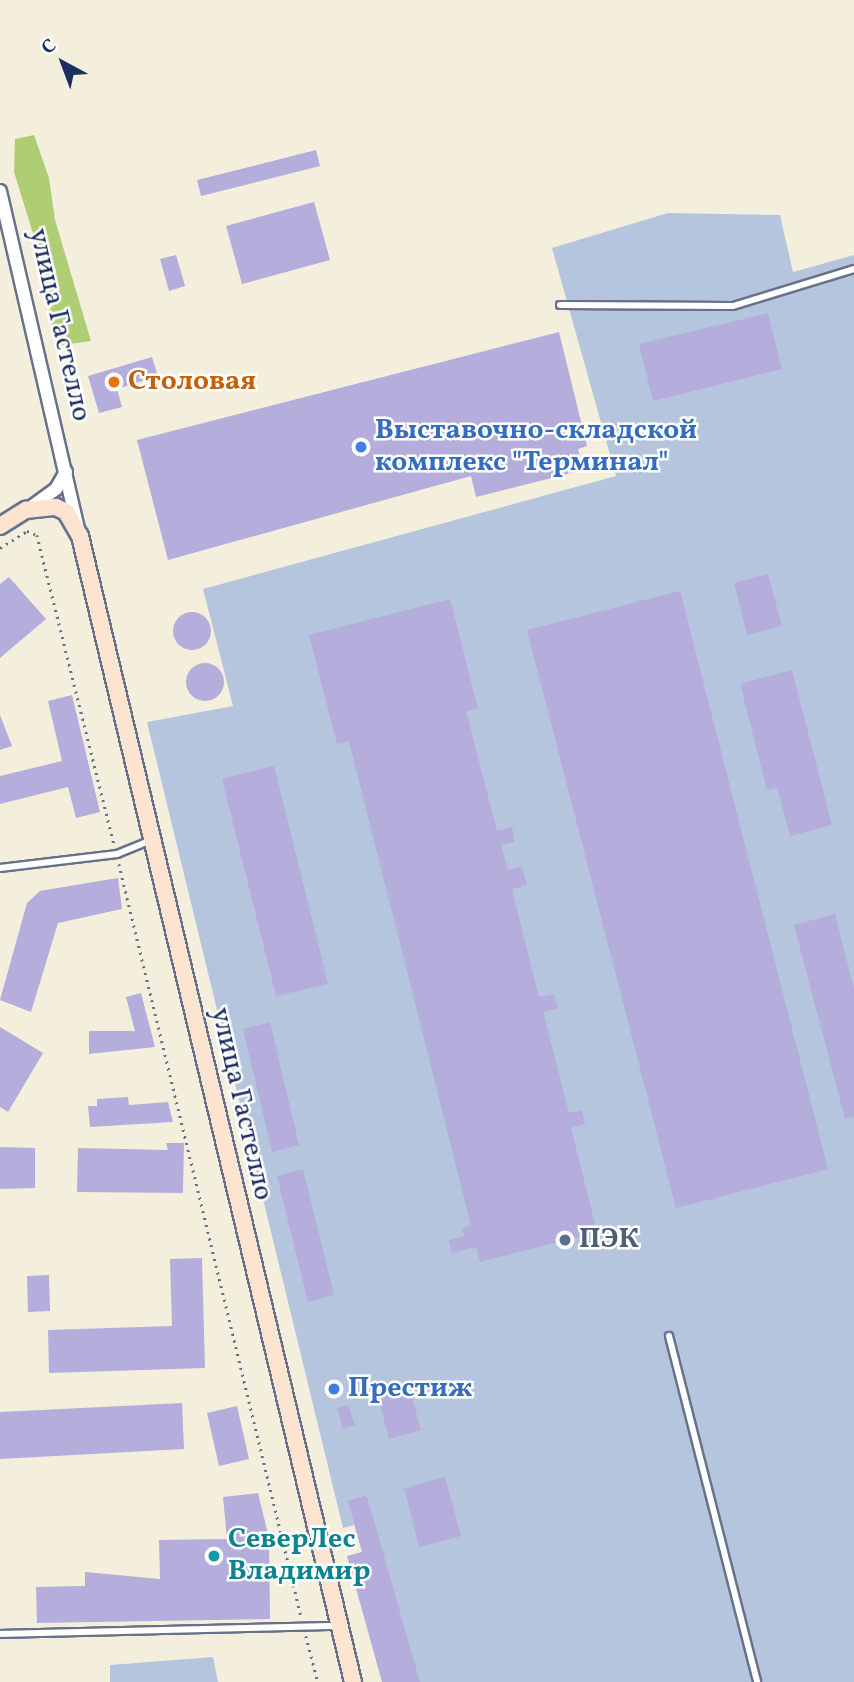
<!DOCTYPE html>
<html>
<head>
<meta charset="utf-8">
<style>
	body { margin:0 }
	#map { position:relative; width:854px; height:1682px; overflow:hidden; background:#f3efdc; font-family:Vollkorn,serif }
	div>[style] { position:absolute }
	.industrial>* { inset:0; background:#b6c5de }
	.green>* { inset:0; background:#afcd74 }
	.building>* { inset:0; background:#b5addb }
	.round { border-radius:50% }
	.path>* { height:2.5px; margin-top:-1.25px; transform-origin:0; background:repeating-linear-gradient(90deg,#67728a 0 2px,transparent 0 7px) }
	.roads { filter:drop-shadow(2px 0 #67728a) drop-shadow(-2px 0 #67728a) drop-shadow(0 2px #67728a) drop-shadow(0 -2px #67728a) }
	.lane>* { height:6px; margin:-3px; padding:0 3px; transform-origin:3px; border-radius:3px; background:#fff }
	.street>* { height:12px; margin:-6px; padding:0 6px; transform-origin:6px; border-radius:6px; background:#fff }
	.secondary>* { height:16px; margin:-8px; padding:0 8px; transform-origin:8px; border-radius:8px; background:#fde4d1 }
	.dots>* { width:19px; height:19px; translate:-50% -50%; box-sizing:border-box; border:4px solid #fff; border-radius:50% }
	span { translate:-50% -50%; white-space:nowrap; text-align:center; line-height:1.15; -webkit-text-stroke:5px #fff; paint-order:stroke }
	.street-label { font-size:28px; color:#1b2f5e }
	.food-label { font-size:28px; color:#c56008; font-weight:700 }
	.left { translate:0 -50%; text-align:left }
	.shop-label { font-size:28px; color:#366cbe; font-weight:700 }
	.service-label { font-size:28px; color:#4e5e75; font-weight:700 }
	.culture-label { font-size:28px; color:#0d838f; font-weight:700 }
	.north { position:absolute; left:28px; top:28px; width:70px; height:70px; -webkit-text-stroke:5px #fff; paint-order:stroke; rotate:319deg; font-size:19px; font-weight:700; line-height:28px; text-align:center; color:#1b2f5e }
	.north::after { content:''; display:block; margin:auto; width:24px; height:32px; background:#1b2f5e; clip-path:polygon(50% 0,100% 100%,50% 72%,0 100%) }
</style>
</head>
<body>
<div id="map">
	<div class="industrial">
		<div style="clip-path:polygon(668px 213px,780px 215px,793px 272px,854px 255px,854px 1682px,418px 1682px,367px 1495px,347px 1500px,354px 1525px,343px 1528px,147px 722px,233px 706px,203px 589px,616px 476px,552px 248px)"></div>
		<div style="clip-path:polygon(213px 1657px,218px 1682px,110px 1682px,110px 1665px)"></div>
	</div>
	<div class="green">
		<div style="clip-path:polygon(34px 135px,49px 178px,55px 220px,91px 341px,56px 346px,44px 269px,14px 172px,15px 139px)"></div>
	</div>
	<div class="building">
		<div style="clip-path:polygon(316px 150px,320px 166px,201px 196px,197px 180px)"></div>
		<div style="clip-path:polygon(314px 202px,330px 260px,242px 284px,226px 226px)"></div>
		<div style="clip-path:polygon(176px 255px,185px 286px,169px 291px,160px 259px)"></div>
		<div style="clip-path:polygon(768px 313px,782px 369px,653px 401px,639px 344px)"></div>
		<div style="clip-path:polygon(559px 332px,587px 446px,578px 449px,583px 470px,476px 497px,471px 476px,168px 560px,137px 440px)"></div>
		<div style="clip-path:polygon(152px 357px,158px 376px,117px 389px,122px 407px,99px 413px,88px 376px)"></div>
		<div style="clip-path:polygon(768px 574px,782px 626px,747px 635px,734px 583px)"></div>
		<div style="clip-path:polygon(9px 577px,46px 619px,0 658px,0 584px)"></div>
		<div style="clip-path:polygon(680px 591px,828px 1169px,676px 1208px,527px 630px)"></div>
		<div style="clip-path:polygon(450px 599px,478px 709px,466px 711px,497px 831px,512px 827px,515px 842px,501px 845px,508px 870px,522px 866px,527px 885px,512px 889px,539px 997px,554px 994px,558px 1008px,543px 1012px,569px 1113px,582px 1110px,585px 1124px,571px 1128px,597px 1232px,480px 1262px,476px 1247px,452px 1253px,449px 1240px,464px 1236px,462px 1228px,471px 1226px,349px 741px,337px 744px,309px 635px)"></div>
		<div class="round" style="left:173px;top:612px;width:38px;height:38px"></div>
		<div class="round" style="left:186px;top:663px;width:38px;height:38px"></div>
		<div style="clip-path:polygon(792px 670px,832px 825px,790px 836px,777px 788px,767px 790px,740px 684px)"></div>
		<div style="clip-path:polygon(72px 695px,100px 812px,76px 818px,68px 787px,0 804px,0 776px,62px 761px,48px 701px)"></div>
		<div style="clip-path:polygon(0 715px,12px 746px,0 750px)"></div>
		<div style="clip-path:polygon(274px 766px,328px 984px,276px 996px,222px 779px)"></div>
		<div style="clip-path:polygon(118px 878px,122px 909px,58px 923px,31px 1012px,0 1000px,27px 903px,40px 891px)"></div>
		<div style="clip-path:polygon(835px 914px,854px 989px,854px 1117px,845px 1119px,794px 925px)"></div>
		<div style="clip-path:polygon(141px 993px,155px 1047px,89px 1054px,89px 1031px,135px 1031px,126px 997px)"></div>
		<div style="clip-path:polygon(270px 1022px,299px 1145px,272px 1152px,243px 1029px)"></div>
		<div style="clip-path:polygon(0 1027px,43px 1053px,8px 1112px,0 1107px)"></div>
		<div style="clip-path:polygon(128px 1097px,129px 1105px,168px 1102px,173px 1122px,90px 1127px,88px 1106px,97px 1106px,97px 1099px)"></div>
		<div style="clip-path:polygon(166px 1143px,184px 1143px,183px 1193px,77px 1192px,78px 1148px,168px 1150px)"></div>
		<div style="clip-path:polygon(0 1147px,35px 1148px,35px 1188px,0 1189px)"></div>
		<div style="clip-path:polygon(303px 1169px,334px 1295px,308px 1302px,277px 1176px)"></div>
		<div style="clip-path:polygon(202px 1258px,205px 1368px,49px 1373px,48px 1330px,172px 1326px,170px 1259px)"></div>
		<div style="clip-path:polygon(49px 1275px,50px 1311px,28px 1312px,27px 1276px)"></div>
		<div style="clip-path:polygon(409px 1386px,421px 1430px,389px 1439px,377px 1394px)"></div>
		<div style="clip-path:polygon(182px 1403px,184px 1449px,0 1459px,0 1412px)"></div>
		<div style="clip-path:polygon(348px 1405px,355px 1425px,343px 1429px,337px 1408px)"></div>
		<div style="clip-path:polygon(237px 1406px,249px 1459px,219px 1466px,207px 1413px)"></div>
		<div style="clip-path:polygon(445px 1477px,461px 1536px,419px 1547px,404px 1488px)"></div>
		<div style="clip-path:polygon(258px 1493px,269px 1538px,270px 1619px,37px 1623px,36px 1587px,85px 1586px,85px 1572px,160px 1579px,159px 1540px,227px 1539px,223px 1497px)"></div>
		<div style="clip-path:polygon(367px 1495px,403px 1623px,420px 1682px,382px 1682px,347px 1556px,362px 1552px,347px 1500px)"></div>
	</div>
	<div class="path">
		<div style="left:0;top:548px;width:32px;rotate:-32deg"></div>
		<div style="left:27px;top:531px;width:11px;rotate:22deg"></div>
		<div style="left:37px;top:535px;width:318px;rotate:76deg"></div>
		<div style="left:119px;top:864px;width:774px;rotate:76.39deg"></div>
		<div style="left:306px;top:1636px;width:48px;rotate:75.4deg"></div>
	</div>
	<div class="roads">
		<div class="lane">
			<div style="left:560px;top:305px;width:173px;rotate:0.3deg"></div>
			<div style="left:733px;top:306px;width:127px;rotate:-17deg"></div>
			<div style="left:0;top:868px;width:118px;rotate:-6.8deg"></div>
			<div style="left:117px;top:854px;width:38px;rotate:-22deg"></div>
			<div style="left:669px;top:1336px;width:357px;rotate:75.7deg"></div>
			<div style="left:0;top:1634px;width:337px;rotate:-1.4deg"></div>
		</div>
		<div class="street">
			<div style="left:0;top:191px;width:346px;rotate:77deg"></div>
			<div style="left:27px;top:510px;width:36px;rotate:-36deg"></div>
			<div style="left:56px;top:489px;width:20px;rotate:-60deg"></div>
		</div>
		<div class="secondary">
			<div style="left:0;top:526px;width:31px;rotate:-32deg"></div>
			<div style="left:26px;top:510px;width:30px;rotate:-6deg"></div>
			<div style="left:56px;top:507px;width:11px;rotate:27deg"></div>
			<div style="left:66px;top:512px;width:28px;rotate:60deg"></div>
			<div style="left:80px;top:536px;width:1178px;rotate:76.6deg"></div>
		</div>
	</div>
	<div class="dots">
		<div style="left:114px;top:382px;background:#e8710a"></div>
		<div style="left:361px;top:447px;background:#3f7fe0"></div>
		<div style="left:565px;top:1240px;background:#5c6f8a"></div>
		<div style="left:334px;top:1389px;background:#3f7fe0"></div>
		<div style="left:214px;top:1556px;background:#0f9aa8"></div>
	</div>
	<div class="street-label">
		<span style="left:59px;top:325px;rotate:77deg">улица Гастелло</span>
		<span style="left:241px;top:1104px;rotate:77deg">улица Гастелло</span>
	</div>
	<div class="food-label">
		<span class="left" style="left:128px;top:382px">Столовая</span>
	</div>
	<div class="shop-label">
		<span class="left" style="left:375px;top:447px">Выставочно-складской<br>комплекс "Терминал"</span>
		<span class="left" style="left:348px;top:1389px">Престиж</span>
	</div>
	<div class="service-label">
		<span class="left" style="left:579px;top:1240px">ПЭК</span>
	</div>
	<div class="culture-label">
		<span class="left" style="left:228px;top:1556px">СеверЛес<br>Владимир</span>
	</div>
	<div class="north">С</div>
</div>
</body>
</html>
